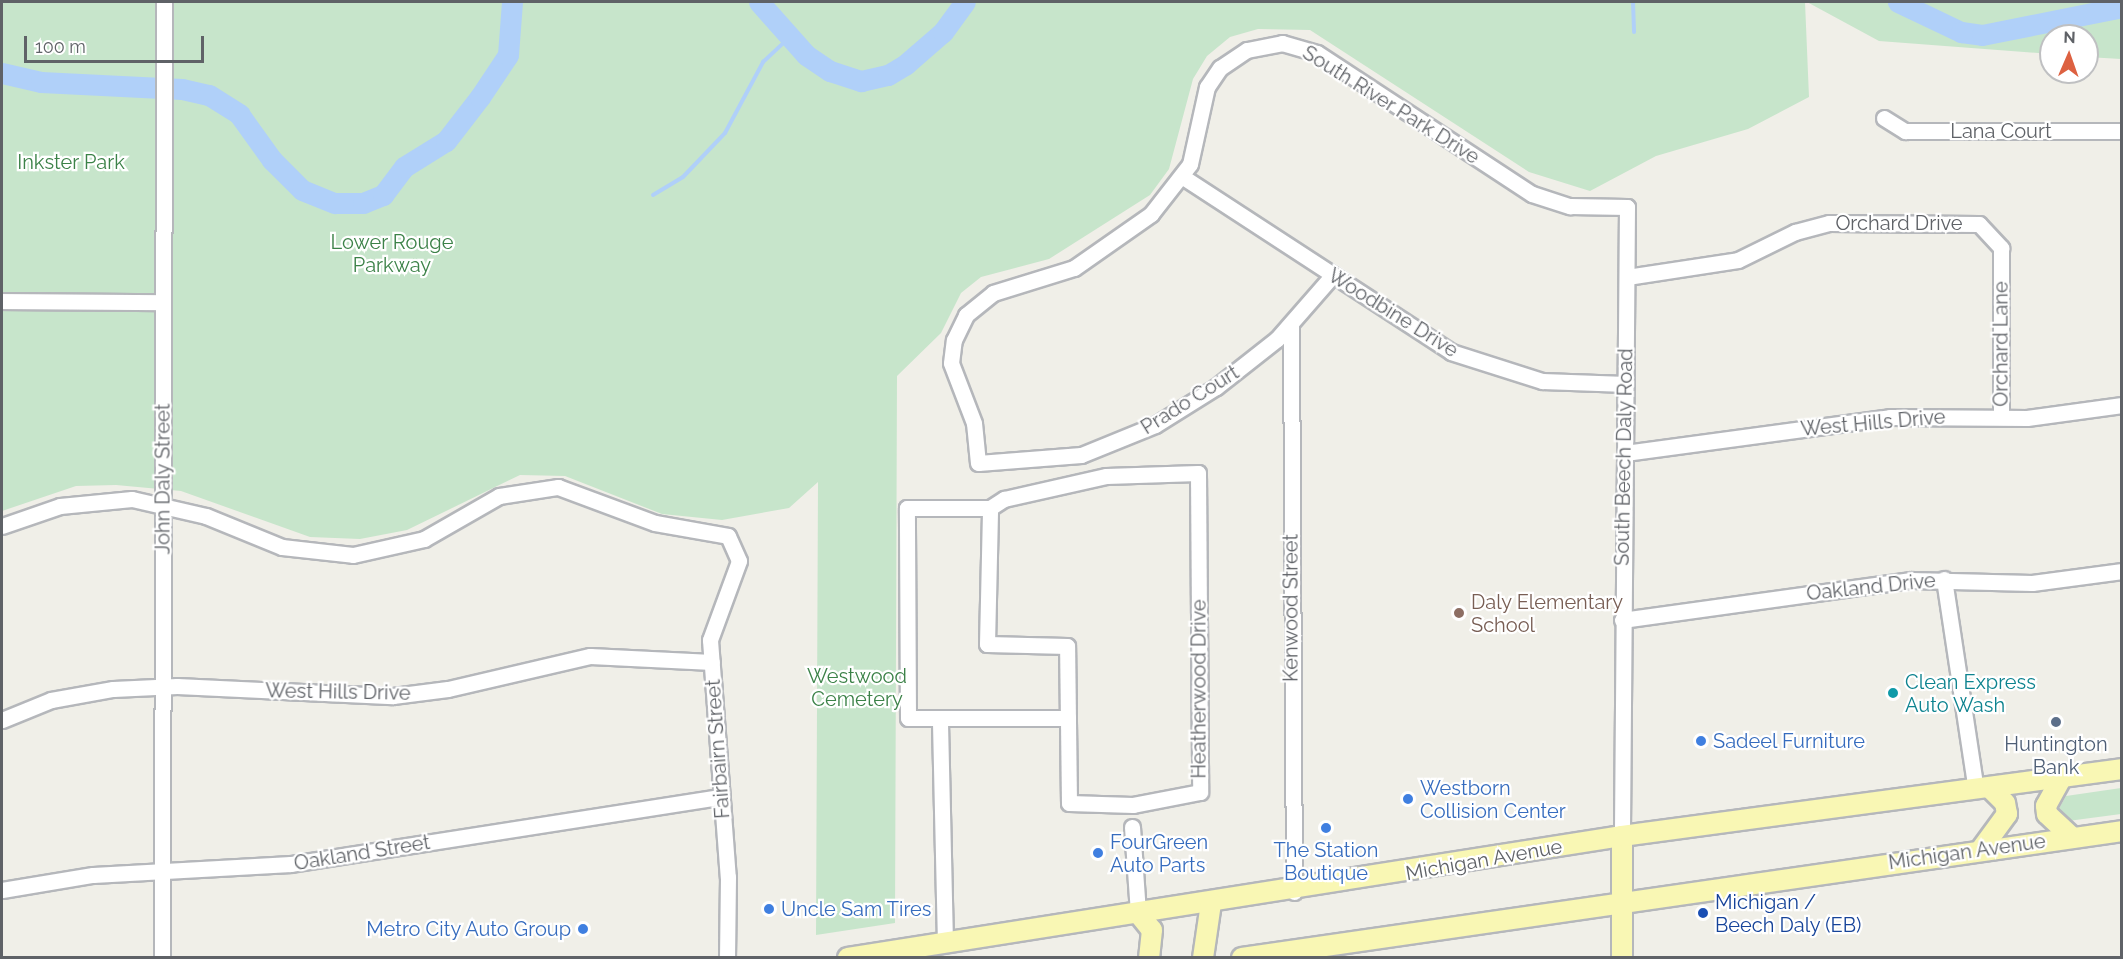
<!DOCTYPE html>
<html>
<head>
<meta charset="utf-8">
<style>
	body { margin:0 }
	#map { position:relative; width:2123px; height:959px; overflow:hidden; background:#f0efe8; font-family:Raleway,sans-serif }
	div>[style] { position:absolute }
	.green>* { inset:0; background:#c7e5cb }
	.stream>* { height:4px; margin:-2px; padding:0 2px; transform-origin:2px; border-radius:2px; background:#b0d0f9 }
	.river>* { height:21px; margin:-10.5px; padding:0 10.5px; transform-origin:10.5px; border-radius:10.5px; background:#b0d0f9 }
	.roads { filter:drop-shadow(2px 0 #b5b7bb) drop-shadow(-2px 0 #b5b7bb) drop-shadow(0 2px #b5b7bb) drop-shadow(0 -2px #b5b7bb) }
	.minor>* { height:15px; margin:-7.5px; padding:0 7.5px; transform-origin:7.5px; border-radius:7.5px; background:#fff }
	.major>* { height:20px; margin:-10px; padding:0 10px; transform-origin:10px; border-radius:10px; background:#f9f7b4 }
	.dots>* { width:16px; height:16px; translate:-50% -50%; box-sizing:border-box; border:3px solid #fff; border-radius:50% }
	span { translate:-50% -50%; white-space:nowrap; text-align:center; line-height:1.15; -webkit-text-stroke:4.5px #fff; paint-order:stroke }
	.street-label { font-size:20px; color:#5f6267 }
	.park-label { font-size:20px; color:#3c8248 }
	.education-label { font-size:20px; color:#785e54 }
	.left { translate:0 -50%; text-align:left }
	.culture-label { font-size:20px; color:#0d838f }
	.shop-label { font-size:20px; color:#366cbe }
	.right { translate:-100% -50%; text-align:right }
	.service-label { font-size:20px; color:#4e5e75 }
	.transit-label { font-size:20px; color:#164399 }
	.frame { position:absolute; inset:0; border:3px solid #5f6267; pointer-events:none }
	.north { position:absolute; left:2039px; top:24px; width:60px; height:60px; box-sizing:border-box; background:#fff; border:2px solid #bfc0c2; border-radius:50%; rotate:2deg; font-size:16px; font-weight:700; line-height:24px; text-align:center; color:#5f6267 }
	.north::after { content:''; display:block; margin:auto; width:21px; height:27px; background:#dd6141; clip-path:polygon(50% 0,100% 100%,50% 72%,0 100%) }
	.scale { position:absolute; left:24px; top:36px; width:180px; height:27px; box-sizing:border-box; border:3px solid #5f6267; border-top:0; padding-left:8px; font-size:18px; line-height:21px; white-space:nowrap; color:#5f6267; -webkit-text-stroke:4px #fff; paint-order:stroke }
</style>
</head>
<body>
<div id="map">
	<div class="green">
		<div style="clip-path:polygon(2px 2px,1805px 2px,1809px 97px,1748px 129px,1656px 156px,1590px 191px,1529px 172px,1310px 30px,1258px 29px,1230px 37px,1207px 56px,1193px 79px,1169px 169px,1150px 195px,1049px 259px,981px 277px,961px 293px,941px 333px,897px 376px,895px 923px,816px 935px,818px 482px,789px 508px,722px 520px,662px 514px,565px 476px,520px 475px,407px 530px,360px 539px,310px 537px,181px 491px,116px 485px,76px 486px,2px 511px)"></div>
		<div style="clip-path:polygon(1807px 2px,2121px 2px,2121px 59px,2087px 57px,2087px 36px,2051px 36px,2051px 54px,1879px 41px)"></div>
		<div style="clip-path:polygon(2121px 788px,2121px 814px,2068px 821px,2057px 812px,2066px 796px)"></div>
	</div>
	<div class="stream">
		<div style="left:1633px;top:2px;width:30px;rotate:88deg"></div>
		<div style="left:653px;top:195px;width:35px;rotate:-31deg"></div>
		<div style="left:683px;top:177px;width:61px;rotate:-46.3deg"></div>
		<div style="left:725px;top:133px;width:81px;rotate:-61.8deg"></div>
		<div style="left:763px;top:62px;width:35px;rotate:-43deg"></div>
	</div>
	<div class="river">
		<div style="left:759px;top:2px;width:71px;rotate:48.4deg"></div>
		<div style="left:806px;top:55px;width:29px;rotate:34deg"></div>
		<div style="left:830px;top:71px;width:33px;rotate:18deg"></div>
		<div style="left:861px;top:81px;width:28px;rotate:-13deg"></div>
		<div style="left:888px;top:75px;width:21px;rotate:-31deg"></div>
		<div style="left:906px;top:64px;width:49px;rotate:-40.9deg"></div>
		<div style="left:943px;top:32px;width:37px;rotate:-54deg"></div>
		<div style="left:1898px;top:2px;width:70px;rotate:25.5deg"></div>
		<div style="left:1961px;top:32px;width:21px;rotate:8deg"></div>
		<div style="left:1982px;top:35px;width:143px;rotate:-11.3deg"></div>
		<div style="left:2px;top:73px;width:40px;rotate:13deg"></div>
		<div style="left:41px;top:82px;width:141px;rotate:2.8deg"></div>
		<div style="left:182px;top:89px;width:28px;rotate:13deg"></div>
		<div style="left:209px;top:95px;width:36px;rotate:32deg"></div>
		<div style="left:239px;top:114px;width:57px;rotate:54.3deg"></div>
		<div style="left:272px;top:160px;width:42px;rotate:45deg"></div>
		<div style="left:302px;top:190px;width:35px;rotate:22deg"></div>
		<div style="left:335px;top:203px;width:28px"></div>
		<div style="left:363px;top:203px;width:22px;rotate:-22deg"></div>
		<div style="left:383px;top:195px;width:35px;rotate:-53deg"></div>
		<div style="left:404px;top:167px;width:49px;rotate:-31.8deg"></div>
		<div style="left:446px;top:141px;width:56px;rotate:-52.3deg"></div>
		<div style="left:480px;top:97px;width:50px;rotate:-56.3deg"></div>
		<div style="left:508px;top:55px;width:53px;rotate:-85.7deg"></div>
	</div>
	<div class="roads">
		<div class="minor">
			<div style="left:1884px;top:118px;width:25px;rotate:32deg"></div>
			<div style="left:1905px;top:131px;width:217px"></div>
			<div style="left:1183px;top:177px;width:320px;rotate:33.1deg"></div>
			<div style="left:1451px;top:352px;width:96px;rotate:17.7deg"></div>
			<div style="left:1542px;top:381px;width:84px;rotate:2deg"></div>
			<div style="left:1332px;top:276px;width:84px;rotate:131.1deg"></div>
			<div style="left:1277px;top:339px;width:78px;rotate:141.8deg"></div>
			<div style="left:1216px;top:387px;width:72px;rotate:148.1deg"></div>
			<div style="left:1155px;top:425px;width:80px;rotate:157.9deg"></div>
			<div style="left:1081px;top:455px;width:103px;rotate:175.6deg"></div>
			<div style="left:978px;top:463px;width:40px;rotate:-95.7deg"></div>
			<div style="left:974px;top:423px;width:64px;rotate:-111deg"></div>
			<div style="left:951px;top:363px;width:23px;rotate:-83deg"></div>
			<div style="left:954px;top:340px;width:28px;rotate:-64deg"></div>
			<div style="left:966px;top:315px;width:35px;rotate:-39deg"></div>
			<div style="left:993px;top:293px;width:85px;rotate:-17.2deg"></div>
			<div style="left:1074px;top:268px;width:94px;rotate:-35deg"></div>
			<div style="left:1151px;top:214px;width:63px;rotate:-52deg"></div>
			<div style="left:1190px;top:164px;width:79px;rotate:-77.6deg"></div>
			<div style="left:1207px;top:87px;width:23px;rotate:-56deg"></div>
			<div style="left:1220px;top:68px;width:32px;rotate:-34deg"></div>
			<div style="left:1247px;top:50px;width:36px;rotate:-11deg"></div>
			<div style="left:1282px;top:43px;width:36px;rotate:16deg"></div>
			<div style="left:1317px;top:53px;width:257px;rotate:33.3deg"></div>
			<div style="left:1532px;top:194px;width:40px;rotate:18deg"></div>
			<div style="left:1570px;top:206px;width:57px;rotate:1deg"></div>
			<div style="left:1627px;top:207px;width:629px;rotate:90.46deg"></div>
			<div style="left:1627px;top:277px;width:112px;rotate:-8.7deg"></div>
			<div style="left:1738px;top:260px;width:64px;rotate:-26.2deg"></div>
			<div style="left:1795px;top:232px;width:35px;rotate:-15deg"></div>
			<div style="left:1829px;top:223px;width:150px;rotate:0.4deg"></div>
			<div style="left:1979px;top:224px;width:33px;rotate:47deg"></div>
			<div style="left:2001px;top:248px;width:169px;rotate:90deg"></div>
			<div style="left:2px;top:301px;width:160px;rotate:0.4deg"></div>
			<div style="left:1291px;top:324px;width:568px;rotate:89.7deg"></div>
			<div style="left:1625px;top:453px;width:267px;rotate:-7.7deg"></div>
			<div style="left:1890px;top:417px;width:137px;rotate:0.4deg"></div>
			<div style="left:2027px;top:418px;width:96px;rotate:-7.8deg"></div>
			<div style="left:1198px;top:473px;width:319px;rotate:89.6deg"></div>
			<div style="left:1200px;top:792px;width:68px;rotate:169deg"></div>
			<div style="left:1133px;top:805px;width:64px;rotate:-178.2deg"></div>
			<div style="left:1069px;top:803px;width:157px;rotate:-90.7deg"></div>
			<div style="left:1067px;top:646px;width:80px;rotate:-178.6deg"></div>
			<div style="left:987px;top:644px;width:136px;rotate:-88.7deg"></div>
			<div style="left:990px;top:508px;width:17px;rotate:-33deg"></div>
			<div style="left:1004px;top:499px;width:105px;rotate:-12.7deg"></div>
			<div style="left:1106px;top:476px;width:92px;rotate:-1.9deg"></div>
			<div style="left:2px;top:526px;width:61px;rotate:-19deg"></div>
			<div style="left:60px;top:506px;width:72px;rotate:-5.6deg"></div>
			<div style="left:132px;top:499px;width:76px;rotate:12.9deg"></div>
			<div style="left:206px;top:516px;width:82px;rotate:22.2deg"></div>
			<div style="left:282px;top:547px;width:71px;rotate:6.4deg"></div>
			<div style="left:353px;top:555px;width:73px;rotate:-12.7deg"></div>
			<div style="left:424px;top:539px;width:86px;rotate:-29.8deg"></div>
			<div style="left:499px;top:496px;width:60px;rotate:-8.7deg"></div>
			<div style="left:558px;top:487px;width:103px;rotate:20.4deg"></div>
			<div style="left:655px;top:523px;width:74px;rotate:10.1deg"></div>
			<div style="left:728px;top:536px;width:27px;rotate:66deg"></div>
			<div style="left:739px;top:561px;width:84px;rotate:110.2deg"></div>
			<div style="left:710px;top:640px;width:238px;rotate:85.7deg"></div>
			<div style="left:728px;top:877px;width:81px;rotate:90.7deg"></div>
			<div style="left:1944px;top:579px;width:213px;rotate:81.4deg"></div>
			<div style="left:1622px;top:620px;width:292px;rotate:-7.9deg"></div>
			<div style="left:1911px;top:580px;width:121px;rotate:1.4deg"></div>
			<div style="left:2032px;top:583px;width:91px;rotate:-7.6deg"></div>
			<div style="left:940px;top:718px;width:128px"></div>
			<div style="left:2px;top:720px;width:53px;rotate:-22.2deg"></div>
			<div style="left:51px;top:700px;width:63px;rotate:-10.1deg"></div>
			<div style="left:113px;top:689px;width:64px;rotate:-2.7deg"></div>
			<div style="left:177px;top:686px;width:216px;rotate:2.7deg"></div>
			<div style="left:393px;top:696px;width:55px;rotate:-7.3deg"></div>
			<div style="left:448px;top:689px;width:146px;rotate:-13.1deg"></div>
			<div style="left:590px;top:656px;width:122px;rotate:2.8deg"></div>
			<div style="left:1132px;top:827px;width:86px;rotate:86deg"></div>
			<div style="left:2px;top:890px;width:92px;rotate:-9.4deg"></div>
			<div style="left:93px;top:875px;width:198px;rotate:-3.2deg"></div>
			<div style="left:291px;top:864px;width:435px;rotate:-8.9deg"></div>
			<div style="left:945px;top:943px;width:225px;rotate:-91.3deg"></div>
			<div style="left:940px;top:718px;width:32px;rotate:180deg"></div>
			<div style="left:908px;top:718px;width:210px;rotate:-90.3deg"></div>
			<div style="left:907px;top:508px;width:83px"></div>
			<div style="left:162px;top:958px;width:956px;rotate:-89.88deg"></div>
		</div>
		<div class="major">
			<div style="left:2062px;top:777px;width:33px;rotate:119deg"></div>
			<div style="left:2046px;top:806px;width:8px;rotate:83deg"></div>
			<div style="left:2047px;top:814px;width:35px;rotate:43deg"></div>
			<div style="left:1622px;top:836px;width:122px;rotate:90deg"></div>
			<div style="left:1980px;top:851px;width:46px;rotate:-53.9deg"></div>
			<div style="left:2007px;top:814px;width:11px;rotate:-100deg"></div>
			<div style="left:2005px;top:803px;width:21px;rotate:-135deg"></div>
			<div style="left:1138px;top:913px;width:22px;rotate:51deg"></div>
			<div style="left:1152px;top:930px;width:28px;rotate:96deg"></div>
			<div style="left:848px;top:958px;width:784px;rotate:-8.96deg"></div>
			<div style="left:1622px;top:836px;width:504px;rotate:-7.63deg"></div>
			<div style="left:1203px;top:958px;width:56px;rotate:-81.7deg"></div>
			<div style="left:1242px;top:958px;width:889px;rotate:-8.21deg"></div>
		</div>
	</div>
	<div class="dots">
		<div style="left:1459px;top:613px;background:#8d6e63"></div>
		<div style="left:1893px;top:693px;background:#0f9aa8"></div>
		<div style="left:2056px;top:722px;background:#5c6f8a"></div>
		<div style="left:1701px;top:741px;background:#3f7fe0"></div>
		<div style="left:1408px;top:799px;background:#3f7fe0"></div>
		<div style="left:1326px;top:828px;background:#3f7fe0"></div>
		<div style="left:1098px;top:853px;background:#3f7fe0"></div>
		<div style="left:769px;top:909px;background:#3f7fe0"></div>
		<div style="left:1703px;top:913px;background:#1a4fb4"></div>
		<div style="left:583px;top:929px;background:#3f7fe0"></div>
	</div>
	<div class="street-label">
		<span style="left:1391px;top:105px;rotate:32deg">South River Park Drive</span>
		<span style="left:2001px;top:131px">Lana Court</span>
		<span style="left:1899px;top:223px">Orchard Drive</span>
		<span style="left:1393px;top:313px;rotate:32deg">Woodbine Drive</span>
		<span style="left:2001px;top:344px;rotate:-90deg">Orchard Lane</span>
		<span style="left:1190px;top:400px;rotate:-32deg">Prado Court</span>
		<span style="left:1873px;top:423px;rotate:-5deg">West Hills Drive</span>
		<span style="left:1624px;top:457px;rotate:-89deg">South Beech Daly Road</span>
		<span style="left:163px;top:479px;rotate:-90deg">John Daly Street</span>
		<span style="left:1871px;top:587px;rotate:-6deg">Oakland Drive</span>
		<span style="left:1291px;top:608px;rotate:-90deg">Kenwood Street</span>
		<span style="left:1199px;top:689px;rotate:-90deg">Heatherwood Drive</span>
		<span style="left:338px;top:692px;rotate:1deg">West Hills Drive</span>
		<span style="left:718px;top:749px;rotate:-94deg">Fairbairn Street</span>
		<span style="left:1967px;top:852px;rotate:-8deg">Michigan Avenue</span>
		<span style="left:362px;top:853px;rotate:-9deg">Oakland Street</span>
		<span style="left:1484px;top:860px;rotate:-10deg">Michigan Avenue</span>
	</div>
	<div class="park-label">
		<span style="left:71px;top:162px">Inkster Park</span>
		<span style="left:392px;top:254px">Lower Rouge<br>Parkway</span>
		<span style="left:857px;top:688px">Westwood<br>Cemetery</span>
	</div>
	<div class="education-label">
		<span class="left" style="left:1471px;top:614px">Daly Elementary<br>School</span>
	</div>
	<div class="culture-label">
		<span class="left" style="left:1905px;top:694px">Clean Express<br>Auto Wash</span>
	</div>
	<div class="shop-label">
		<span class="left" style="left:1713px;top:741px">Sadeel Furniture</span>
		<span class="left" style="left:1420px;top:800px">Westborn<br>Collision Center</span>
		<span class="left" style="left:1110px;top:854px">FourGreen<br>Auto Parts</span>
		<span style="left:1326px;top:862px">The Station<br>Boutique</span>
		<span class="left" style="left:781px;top:909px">Uncle Sam Tires</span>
		<span class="right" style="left:571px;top:929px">Metro City Auto Group</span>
	</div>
	<div class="service-label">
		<span style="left:2056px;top:756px">Huntington<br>Bank</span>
	</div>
	<div class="transit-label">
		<span class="left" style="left:1715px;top:914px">Michigan /<br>Beech Daly (EB)</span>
	</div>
	<div class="frame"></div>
	<div class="north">N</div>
	<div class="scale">100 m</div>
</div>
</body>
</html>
